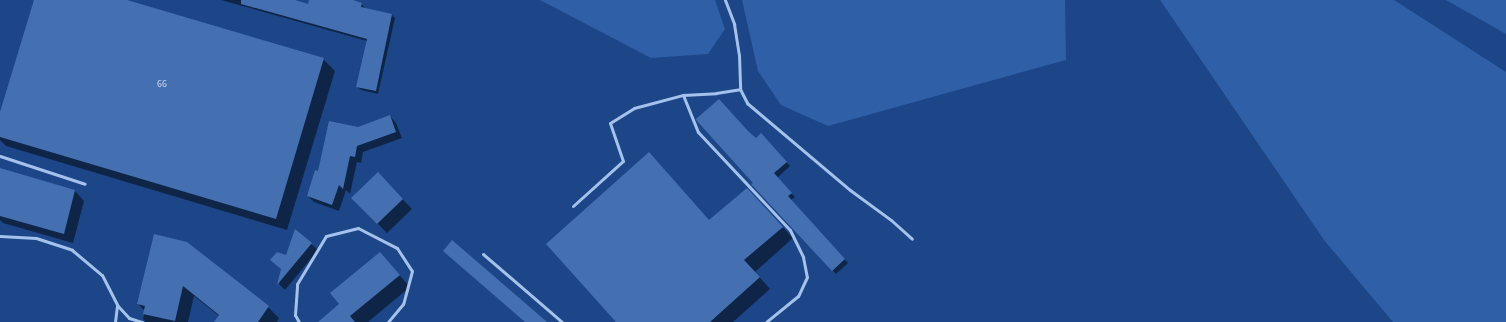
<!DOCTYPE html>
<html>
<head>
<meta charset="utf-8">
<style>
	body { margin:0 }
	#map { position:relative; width:1506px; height:322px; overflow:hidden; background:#1c4688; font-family:"Source Sans 3",sans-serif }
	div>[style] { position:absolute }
	.green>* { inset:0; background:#2f5fa6 }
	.shadow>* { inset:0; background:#0007 }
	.building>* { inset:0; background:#4470b1 }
	.lane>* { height:3px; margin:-1.5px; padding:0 1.5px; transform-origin:1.5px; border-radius:1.5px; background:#a5c2ec }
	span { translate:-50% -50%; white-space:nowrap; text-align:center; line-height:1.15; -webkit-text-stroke:3.5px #1c4688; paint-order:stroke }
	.number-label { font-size:10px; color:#d0dbec }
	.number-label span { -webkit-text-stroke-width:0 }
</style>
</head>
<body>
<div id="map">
	<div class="green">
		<div style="clip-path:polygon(540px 0,715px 0,725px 29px,708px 54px,651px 58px)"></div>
		<div style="clip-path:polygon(742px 0,1065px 0,1066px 60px,828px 126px,781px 105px,758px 71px)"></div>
		<div style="clip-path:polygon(1160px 0,1394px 0,1506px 72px,1506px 322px,1393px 322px,1324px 240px)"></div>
		<div style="clip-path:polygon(1446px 0,1506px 0,1506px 34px)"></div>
	</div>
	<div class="shadow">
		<div style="clip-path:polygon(35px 0,124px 0,323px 59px,335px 71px,287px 230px,6px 146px,0 140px,0 116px)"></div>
		<div style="clip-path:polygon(221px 0,291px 0,308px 5px,310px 0,349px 0,362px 4px,365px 9px,392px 15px,395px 18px,378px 94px,361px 90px,358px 87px,367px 41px)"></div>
		<div style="clip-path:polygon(390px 116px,396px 123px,402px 138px,363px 152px,361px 163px,357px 162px,350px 194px,346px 190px,339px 211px,314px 202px,308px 196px,319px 173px,358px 128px)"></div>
		<div style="clip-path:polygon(765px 138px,790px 166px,777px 178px,795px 197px,791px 200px,848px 263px,836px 274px,753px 184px,756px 139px)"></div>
		<div style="clip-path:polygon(0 169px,75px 191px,84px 201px,73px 243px,3px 223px,0 220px)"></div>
		<div style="clip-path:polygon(387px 183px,412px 209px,387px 233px,377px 223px)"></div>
		<div style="clip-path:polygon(758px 201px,793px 238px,755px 272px,770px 289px,733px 322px,617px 322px,710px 221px)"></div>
		<div style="clip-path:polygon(296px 231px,318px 250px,285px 290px,279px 284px,282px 270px,278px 266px,287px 256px)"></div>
		<div style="clip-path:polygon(186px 243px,268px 307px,279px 318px,277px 322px,215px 322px,219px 316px,194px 296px,188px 322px,146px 322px,143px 319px,145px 311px,138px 304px)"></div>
		<div style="clip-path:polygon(380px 253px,410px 287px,368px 322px,319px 322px,340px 304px)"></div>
	</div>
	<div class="building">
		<div style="clip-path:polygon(34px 0,127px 0,324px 58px,276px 219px,0 137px,0 112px)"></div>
		<div style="clip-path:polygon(241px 0,295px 0,308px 4px,309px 0,353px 0,362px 3px,361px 7px,392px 14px,376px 91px,356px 87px,367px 39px,241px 4px)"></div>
		<div style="clip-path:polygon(719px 99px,748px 131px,756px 138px,761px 133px,787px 162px,774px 173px,792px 193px,788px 196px,845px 259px,832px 271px,751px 184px,753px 183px,697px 121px,696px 119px)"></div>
		<div style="clip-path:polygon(390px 115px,396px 132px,357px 146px,355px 157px,350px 156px,343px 189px,339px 185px,332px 205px,307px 196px,315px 170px,318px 171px,329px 121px,358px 127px)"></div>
		<div style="clip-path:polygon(649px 152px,709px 220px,747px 188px,783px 227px,744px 260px,760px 277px,710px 322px,616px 322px,546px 244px)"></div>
		<div style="clip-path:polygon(0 168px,75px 190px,64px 234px,0 216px)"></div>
		<div style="clip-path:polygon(378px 172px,403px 199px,377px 224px,351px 198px)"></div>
		<div style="clip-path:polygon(295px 229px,312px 243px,277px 285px,281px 269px,270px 260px,277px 252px,286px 255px)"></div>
		<div style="clip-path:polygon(154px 234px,187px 242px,269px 306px,258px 322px,214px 322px,219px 315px,183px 286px,175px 321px,143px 314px,145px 306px,137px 304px)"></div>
		<div style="clip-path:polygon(452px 240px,547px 322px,525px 322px,443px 251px)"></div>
		<div style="clip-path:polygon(380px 252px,400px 275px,350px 316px,355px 322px,318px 322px,339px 304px,330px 293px)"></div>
	</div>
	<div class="lane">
		<div style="left:725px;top:0;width:26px;rotate:69deg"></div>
		<div style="left:734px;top:24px;width:31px;rotate:81deg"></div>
		<div style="left:739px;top:55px;width:34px;rotate:88deg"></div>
		<div style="left:740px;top:89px;width:16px;rotate:63deg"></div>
		<div style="left:747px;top:103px;width:135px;rotate:40.2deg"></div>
		<div style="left:850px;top:190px;width:51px;rotate:36.2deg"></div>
		<div style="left:891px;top:220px;width:28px;rotate:42deg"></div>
		<div style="left:683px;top:95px;width:33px;rotate:-3deg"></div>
		<div style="left:716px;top:93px;width:24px;rotate:-9deg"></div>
		<div style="left:0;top:156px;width:89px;rotate:18.2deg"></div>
		<div style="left:573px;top:206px;width:67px;rotate:-42deg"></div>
		<div style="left:623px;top:161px;width:40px;rotate:-108.9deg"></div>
		<div style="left:610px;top:123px;width:28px;rotate:-32deg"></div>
		<div style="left:634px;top:108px;width:51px;rotate:-14.9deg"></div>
		<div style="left:683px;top:95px;width:40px;rotate:68deg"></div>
		<div style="left:698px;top:132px;width:134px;rotate:46.8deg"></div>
		<div style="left:790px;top:230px;width:30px;rotate:64deg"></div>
		<div style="left:803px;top:257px;width:20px;rotate:79deg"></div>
		<div style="left:807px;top:277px;width:21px;rotate:115deg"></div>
		<div style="left:798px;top:296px;width:41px;rotate:140.9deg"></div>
		<div style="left:0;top:236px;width:36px;rotate:3deg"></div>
		<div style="left:36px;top:238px;width:38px;rotate:18deg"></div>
		<div style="left:72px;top:250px;width:39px;rotate:40deg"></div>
		<div style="left:102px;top:275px;width:34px;rotate:63deg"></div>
		<div style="left:117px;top:305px;width:18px;rotate:47deg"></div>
		<div style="left:129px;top:318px;width:14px;rotate:17deg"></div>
		<div style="left:483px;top:254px;width:104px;rotate:40.7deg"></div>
		<div style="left:115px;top:322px;width:17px;rotate:-83deg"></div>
		<div style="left:299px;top:322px;width:8px;rotate:-120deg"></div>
		<div style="left:295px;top:315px;width:31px;rotate:-86deg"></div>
		<div style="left:297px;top:284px;width:56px;rotate:-58.9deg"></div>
		<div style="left:326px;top:236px;width:33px;rotate:-14deg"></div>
		<div style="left:358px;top:228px;width:44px;rotate:27.1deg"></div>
		<div style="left:397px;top:248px;width:27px;rotate:57deg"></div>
		<div style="left:412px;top:271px;width:34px;rotate:105deg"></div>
		<div style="left:403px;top:304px;width:23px;rotate:130deg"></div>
	</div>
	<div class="number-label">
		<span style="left:162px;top:85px">66</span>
	</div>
</div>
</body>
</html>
